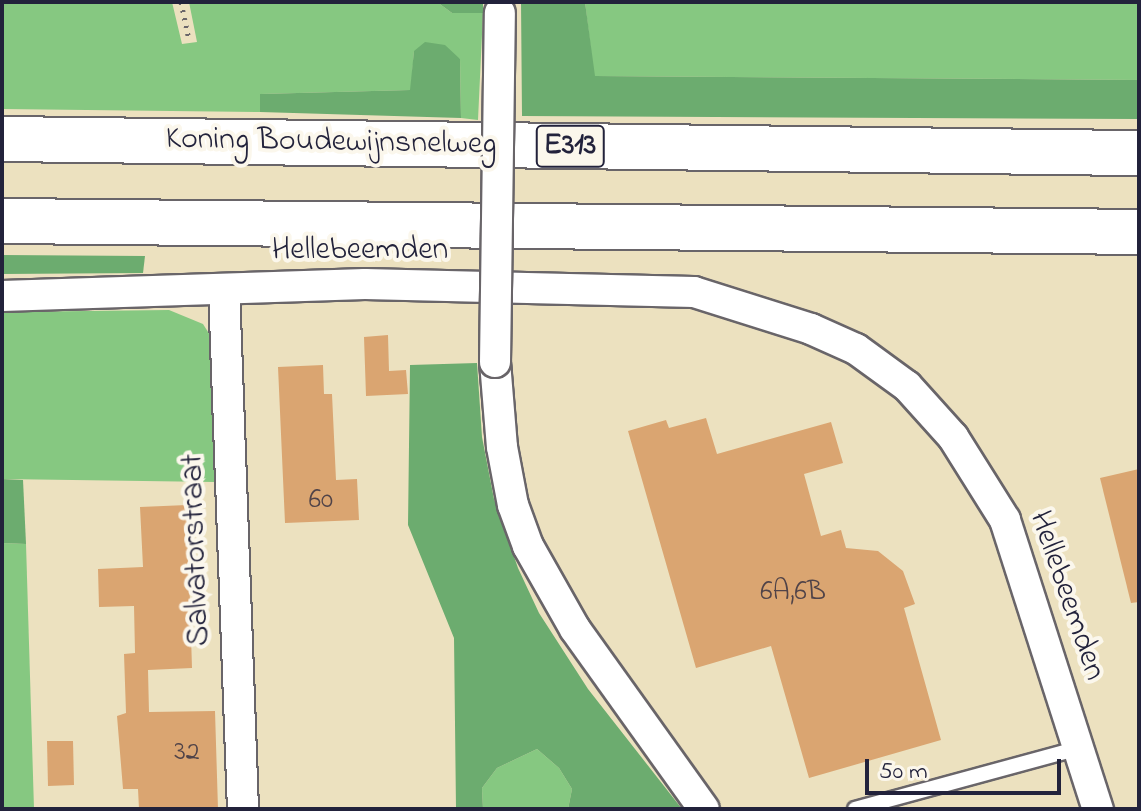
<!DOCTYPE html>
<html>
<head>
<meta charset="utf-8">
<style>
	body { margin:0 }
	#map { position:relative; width:1141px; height:811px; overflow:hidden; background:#ece1bf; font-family:"Indie Flower",sans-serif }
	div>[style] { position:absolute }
	.green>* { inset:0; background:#86c881 }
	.forest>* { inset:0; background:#6cac6f }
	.building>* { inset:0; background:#daa571 }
	.path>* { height:5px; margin-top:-2.5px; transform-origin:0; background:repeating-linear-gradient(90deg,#696569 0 2px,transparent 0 8px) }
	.roads { filter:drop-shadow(2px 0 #696569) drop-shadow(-2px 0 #696569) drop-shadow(0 2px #696569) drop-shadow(0 -2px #696569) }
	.lane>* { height:14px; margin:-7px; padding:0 7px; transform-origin:7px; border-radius:7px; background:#fff }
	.street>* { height:30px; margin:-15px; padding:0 15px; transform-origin:15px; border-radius:15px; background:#fff }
	.highway>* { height:44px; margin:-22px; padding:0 22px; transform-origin:22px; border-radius:22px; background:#fff }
	.bridges { filter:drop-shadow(2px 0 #696569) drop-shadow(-2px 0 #696569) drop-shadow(0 2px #696569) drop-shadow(0 -2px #696569) }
	.street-bridge>* { height:30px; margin:-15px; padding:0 15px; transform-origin:15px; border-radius:15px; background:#fff }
	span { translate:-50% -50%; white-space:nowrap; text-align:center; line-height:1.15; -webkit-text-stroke:8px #fbf7ec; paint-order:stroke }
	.number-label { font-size:28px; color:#504348 }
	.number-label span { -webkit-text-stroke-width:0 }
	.shield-label span { padding:2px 6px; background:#fbf7ec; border:2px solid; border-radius:6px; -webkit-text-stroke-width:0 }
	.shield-label { font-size:30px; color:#22223b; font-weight:700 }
	.street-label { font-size:32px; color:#22223b }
	.frame { position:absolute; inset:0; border:4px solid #22223b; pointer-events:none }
	.scale { position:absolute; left:865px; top:759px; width:196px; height:36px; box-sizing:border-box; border:4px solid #22223b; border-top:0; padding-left:10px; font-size:24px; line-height:28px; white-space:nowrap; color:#22223b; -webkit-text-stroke:6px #fbf7ec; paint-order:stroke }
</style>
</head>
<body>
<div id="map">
	<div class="green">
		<div style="clip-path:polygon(2px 2px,172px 2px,182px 44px,197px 42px,189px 2px,437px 2px,452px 13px,483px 13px,478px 120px,461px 118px,460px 59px,414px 51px,411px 90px,261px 94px,260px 112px,2px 109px)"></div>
		<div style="clip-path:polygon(585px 2px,1139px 2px,1139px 80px,594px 76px)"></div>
		<div style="clip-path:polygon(169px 310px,203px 324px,215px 343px,223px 468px,214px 482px,2px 479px,2px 312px)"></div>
		<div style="clip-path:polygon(2px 543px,26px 544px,34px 809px,2px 809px)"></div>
		<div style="clip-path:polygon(537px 749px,559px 768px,572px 789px,568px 809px,483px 809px,482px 788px,497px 768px)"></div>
	</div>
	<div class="forest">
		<div style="clip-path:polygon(437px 2px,483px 2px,483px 13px,452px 13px)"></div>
		<div style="clip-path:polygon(521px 2px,585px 2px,595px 76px,1139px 80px,1139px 119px,522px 116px)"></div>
		<div style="clip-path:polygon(425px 42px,445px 45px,460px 59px,461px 118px,260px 112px,260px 94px,410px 90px,414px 51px)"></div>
		<div style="clip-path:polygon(2px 255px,145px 256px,143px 273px,2px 274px)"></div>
		<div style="clip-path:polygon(477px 363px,482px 437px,494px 499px,518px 568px,539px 613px,588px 689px,682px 809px,568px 809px,572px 789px,559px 768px,537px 749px,497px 768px,482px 788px,483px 809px,456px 809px,454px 638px,408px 525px,410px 365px)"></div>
		<div style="clip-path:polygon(2px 479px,23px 480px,26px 544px,2px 543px)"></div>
	</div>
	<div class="building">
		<div style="clip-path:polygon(388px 335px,389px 371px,406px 370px,408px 394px,366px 396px,364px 337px)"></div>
		<div style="clip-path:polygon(323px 365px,324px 394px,332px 394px,336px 480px,357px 479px,359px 520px,285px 523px,278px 367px)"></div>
		<div style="clip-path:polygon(706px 418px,717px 454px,831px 422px,843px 463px,804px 474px,821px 536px,841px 530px,846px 548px,878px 551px,903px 571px,915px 604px,904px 608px,941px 740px,809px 778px,771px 646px,696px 668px,628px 431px,666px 420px,669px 428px)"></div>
		<div style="clip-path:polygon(1139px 469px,1139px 602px,1131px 603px,1100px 478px)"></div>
		<div style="clip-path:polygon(187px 505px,192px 668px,148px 670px,149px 712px,215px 711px,218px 809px,139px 809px,138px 789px,123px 789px,117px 716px,126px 713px,124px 654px,135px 653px,134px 606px,99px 607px,98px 569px,143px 567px,140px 507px)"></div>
		<div style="clip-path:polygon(47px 741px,73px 741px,74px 785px,48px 786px)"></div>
	</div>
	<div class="path">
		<div style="left:181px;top:2px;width:35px;rotate:78deg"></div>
	</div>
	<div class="roads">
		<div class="lane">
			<div style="left:855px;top:809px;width:232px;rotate:-15.2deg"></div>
		</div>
		<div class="street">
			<div style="left:224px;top:289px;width:520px;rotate:87.91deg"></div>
			<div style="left:2px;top:296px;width:363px;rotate:-1.9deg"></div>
			<div style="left:365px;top:284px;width:329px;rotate:1.4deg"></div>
			<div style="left:694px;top:292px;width:123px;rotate:17.5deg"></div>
			<div style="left:811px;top:329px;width:49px;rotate:24deg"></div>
			<div style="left:856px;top:349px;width:63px;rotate:36deg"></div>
			<div style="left:907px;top:386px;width:69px;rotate:48deg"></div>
			<div style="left:953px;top:437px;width:98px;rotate:57.9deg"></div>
			<div style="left:1005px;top:520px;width:304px;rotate:72.2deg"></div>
			<div style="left:495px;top:362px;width:85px;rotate:85.3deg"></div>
			<div style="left:502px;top:447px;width:59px;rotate:79.3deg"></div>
			<div style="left:513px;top:505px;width:44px;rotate:69.9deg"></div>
			<div style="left:528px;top:546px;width:95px;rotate:60.5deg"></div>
			<div style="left:575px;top:629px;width:221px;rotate:54.4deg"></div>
		</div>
		<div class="highway">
			<div style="left:2px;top:139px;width:1137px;rotate:0.71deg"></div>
			<div style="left:2px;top:221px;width:1137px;rotate:0.55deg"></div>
		</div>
	</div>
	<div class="bridges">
		<div class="street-bridge">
			<div style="left:495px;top:362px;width:349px;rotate:-89.2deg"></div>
		</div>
	</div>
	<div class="number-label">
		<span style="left:321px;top:501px">60</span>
		<span style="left:793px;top:593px">6A,6B</span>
		<span style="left:187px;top:753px">32</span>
	</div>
	<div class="shield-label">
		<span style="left:570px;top:146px">E313</span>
	</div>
	<div class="street-label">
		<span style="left:331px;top:143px;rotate:1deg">Koning Boudewijnsnelweg</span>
		<span style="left:360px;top:251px">Hellebeemden</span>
		<span style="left:197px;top:550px;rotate:-92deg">Salvatorstraat</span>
		<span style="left:1066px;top:596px;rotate:71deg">Hellebeemden</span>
	</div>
	<div class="frame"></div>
	<div class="scale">50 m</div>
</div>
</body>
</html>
